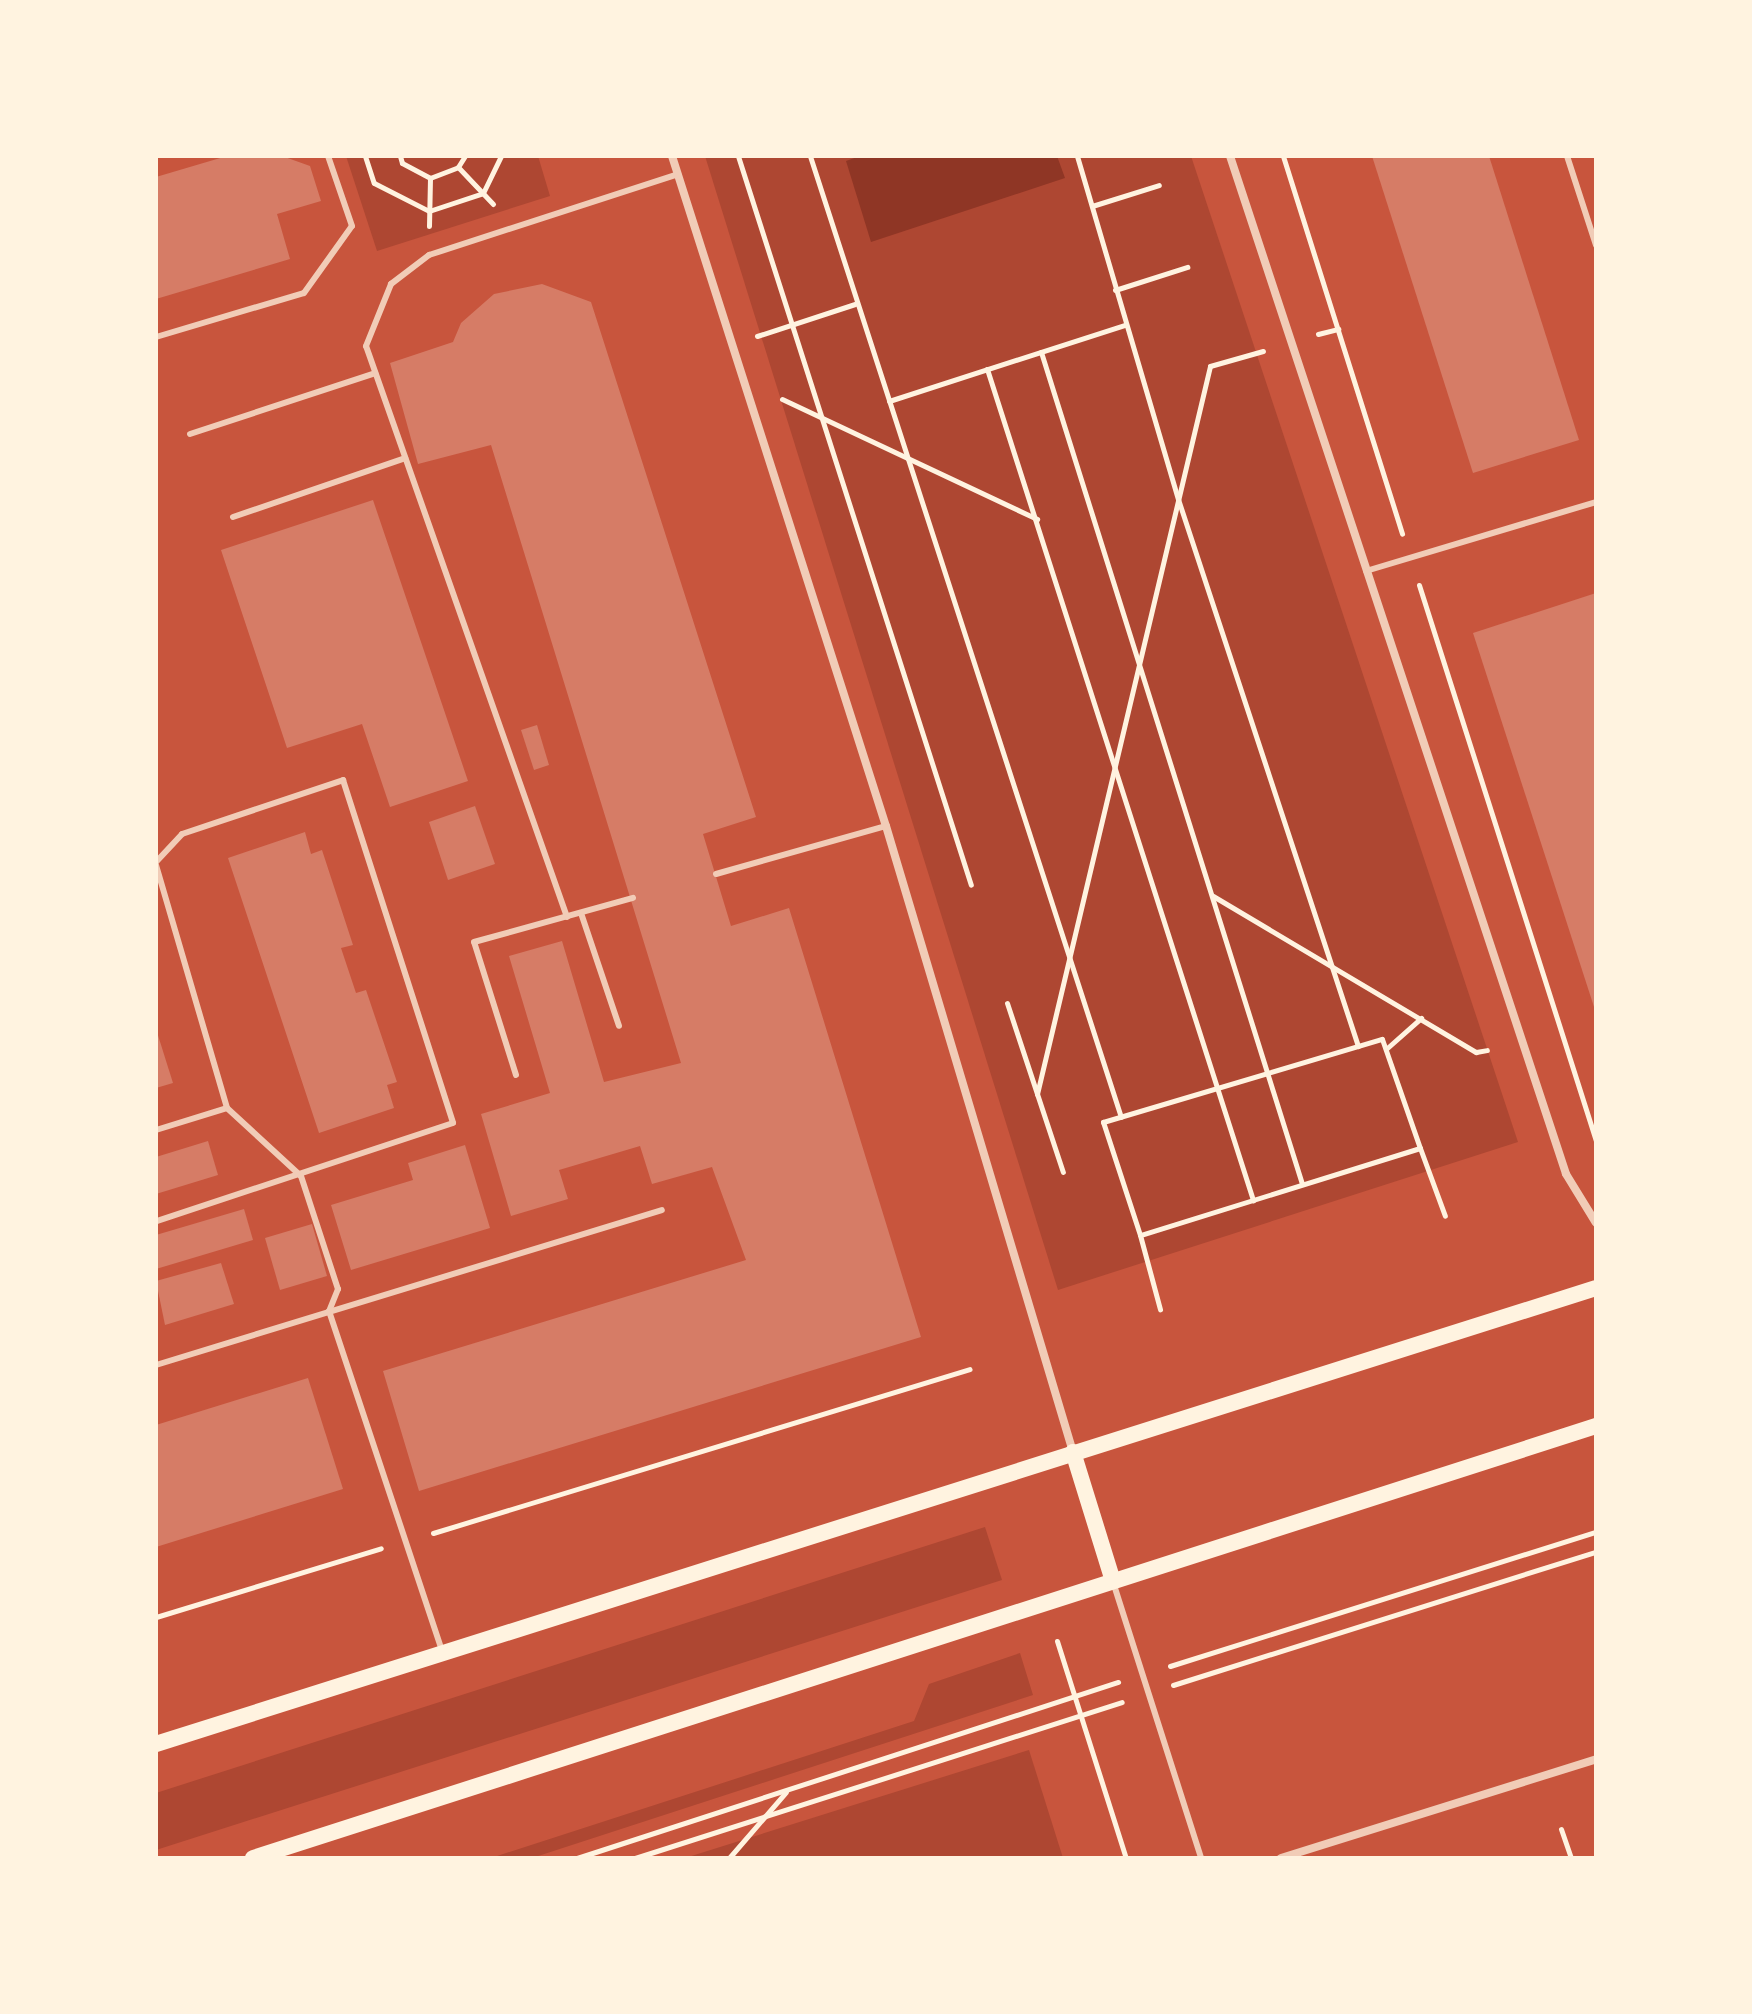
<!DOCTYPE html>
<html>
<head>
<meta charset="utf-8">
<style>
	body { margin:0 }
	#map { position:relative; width:1752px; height:2014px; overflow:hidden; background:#c8553d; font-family:"DM Sans",sans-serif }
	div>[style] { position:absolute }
	.green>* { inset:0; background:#ae4732 }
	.water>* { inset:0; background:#8f3625 }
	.building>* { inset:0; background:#d67c66 }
	.path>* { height:5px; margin:-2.5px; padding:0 2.5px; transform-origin:2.5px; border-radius:2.5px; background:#fff3e0 }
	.service>* { height:6px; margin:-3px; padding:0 3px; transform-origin:3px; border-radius:3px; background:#f1ccb7 }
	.minor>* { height:8px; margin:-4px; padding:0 4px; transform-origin:4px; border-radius:4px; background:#f1ccb7 }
	.secondary>* { height:16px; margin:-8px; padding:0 8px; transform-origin:8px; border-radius:8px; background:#fff3e0 }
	span { translate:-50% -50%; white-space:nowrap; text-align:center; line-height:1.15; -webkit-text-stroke:8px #fff3e0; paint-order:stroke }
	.frame { position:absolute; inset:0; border:158px solid #fff3e0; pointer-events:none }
</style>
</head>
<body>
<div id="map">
	<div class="green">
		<div style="clip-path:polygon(346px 156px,538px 156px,550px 196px,377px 251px)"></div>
		<div style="clip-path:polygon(705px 156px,1191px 156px,1518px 1142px,1058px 1290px)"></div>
		<div style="clip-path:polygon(985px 1527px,1002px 1580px,156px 1850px,156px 1793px)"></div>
		<div style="clip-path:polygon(1020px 1653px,1033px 1695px,532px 1858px,491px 1858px,914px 1721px,929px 1684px)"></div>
		<div style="clip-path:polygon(1029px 1750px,1063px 1858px,685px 1858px)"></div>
	</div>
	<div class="water">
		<div style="clip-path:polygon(860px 156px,1057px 156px,1065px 178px,871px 242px,846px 161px)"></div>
	</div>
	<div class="building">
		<div style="clip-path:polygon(227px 156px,282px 156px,310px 166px,321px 201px,277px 214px,290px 259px,156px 299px,156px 177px)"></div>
		<div style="clip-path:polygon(1372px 156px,1489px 156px,1579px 440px,1473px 473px)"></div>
		<div style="clip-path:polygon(542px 284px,591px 302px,756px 817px,703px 834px,731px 926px,789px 908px,921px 1337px,419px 1491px,383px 1371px,746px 1260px,712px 1167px,652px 1184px,640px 1146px,559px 1170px,568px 1199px,511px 1216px,481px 1114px,550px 1093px,509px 956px,562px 941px,604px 1082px,681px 1063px,491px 445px,418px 464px,390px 363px,453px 342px,461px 323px,494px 294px)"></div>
		<div style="clip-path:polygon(373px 500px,468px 781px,390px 807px,362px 724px,287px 748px,221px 550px)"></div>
		<div style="clip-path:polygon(1596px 593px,1596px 1010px,1595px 1010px,1473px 633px)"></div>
		<div style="clip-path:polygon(537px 725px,549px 765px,534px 770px,521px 730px)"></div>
		<div style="clip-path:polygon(475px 806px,495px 864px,448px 880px,429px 822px)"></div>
		<div style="clip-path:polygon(305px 832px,311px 854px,322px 850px,353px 945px,341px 948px,356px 993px,366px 990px,397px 1082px,387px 1085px,394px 1108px,319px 1133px,228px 858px)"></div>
		<div style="clip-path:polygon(156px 1029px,173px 1083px,156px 1088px)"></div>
		<div style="clip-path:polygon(208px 1141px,218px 1175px,156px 1194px,156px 1157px)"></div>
		<div style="clip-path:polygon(465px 1145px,490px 1228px,351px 1270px,331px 1205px,413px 1180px,408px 1163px)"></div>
		<div style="clip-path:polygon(244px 1209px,253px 1240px,156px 1269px,156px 1235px)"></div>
		<div style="clip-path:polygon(312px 1224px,327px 1276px,280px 1290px,265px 1238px)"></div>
		<div style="clip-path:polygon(221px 1263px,234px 1304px,165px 1325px,156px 1281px)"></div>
		<div style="clip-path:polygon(308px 1378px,343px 1489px,156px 1547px,156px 1425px)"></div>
	</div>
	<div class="path">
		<div style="left:365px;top:156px;width:28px;rotate:72deg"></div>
		<div style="left:374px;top:183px;width:62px;rotate:27deg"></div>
		<div style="left:429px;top:211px;width:57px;rotate:-18.4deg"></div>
		<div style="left:483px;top:193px;width:41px;rotate:-64.1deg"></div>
		<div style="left:400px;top:156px;width:7px;rotate:74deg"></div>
		<div style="left:402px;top:163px;width:32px;rotate:28deg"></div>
		<div style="left:430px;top:178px;width:30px;rotate:-21deg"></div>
		<div style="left:458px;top:167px;width:13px;rotate:-58deg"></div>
		<div style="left:738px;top:156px;width:765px;rotate:72.28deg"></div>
		<div style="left:810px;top:156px;width:1010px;rotate:72.07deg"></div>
		<div style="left:1077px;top:156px;width:358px;rotate:73.6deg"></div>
		<div style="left:1178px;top:499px;width:576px;rotate:71.79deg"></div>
		<div style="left:1283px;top:156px;width:396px;rotate:72.5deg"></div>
		<div style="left:458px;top:167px;width:51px;rotate:46.6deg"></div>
		<div style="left:1092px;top:206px;width:70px;rotate:-17.4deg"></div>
		<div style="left:429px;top:226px;width:48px;rotate:-88.8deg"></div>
		<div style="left:1115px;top:290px;width:76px;rotate:-17.7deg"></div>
		<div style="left:1318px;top:334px;width:21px;rotate:-14deg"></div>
		<div style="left:757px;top:336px;width:103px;rotate:-18.1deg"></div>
		<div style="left:1041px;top:352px;width:872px;rotate:72.58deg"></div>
		<div style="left:987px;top:369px;width:873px;rotate:72.25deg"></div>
		<div style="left:782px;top:399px;width:282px;rotate:25.2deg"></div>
		<div style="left:889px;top:401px;width:248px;rotate:-17.9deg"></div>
		<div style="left:1419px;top:585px;width:583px;rotate:72.34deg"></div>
		<div style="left:1213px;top:896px;width:306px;rotate:30.7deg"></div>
		<div style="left:1476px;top:1052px;width:11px;rotate:-10deg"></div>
		<div style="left:1007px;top:1003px;width:178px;rotate:71.7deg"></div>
		<div style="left:1382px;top:1039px;width:115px;rotate:70.8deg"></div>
		<div style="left:1420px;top:1148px;width:293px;rotate:162.7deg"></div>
		<div style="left:1140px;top:1235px;width:119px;rotate:-108.1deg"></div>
		<div style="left:1103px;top:1122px;width:291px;rotate:-16.6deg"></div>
		<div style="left:1386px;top:1049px;width:47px;rotate:-41.5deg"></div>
		<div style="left:1037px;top:1094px;width:748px;rotate:-76.63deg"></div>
		<div style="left:1210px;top:366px;width:55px;rotate:-15.8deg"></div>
		<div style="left:1420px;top:1148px;width:72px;rotate:69.8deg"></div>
		<div style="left:1140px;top:1235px;width:77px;rotate:74.9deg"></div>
		<div style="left:433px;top:1533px;width:561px;rotate:-16.98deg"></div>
		<div style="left:156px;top:1617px;width:235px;rotate:-17deg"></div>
		<div style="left:1057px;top:1641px;width:228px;rotate:72.4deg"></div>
		<div style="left:1170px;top:1666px;width:447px;rotate:-17.5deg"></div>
		<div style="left:1173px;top:1685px;width:443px;rotate:-17.5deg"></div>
		<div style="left:1561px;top:1829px;width:31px;rotate:71deg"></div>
		<div style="left:577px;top:1858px;width:569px;rotate:-18.02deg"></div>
		<div style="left:635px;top:1858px;width:511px;rotate:-17.76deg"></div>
		<div style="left:729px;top:1858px;width:87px;rotate:-49.2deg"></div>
	</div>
	<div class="service">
		<div style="left:1567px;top:156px;width:94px;rotate:72deg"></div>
		<div style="left:156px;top:337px;width:154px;rotate:-16.6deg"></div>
		<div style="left:304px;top:293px;width:82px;rotate:-54.4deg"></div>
		<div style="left:352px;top:226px;width:74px;rotate:-108.9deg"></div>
		<div style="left:190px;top:434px;width:195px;rotate:-18.2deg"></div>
		<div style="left:233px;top:517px;width:182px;rotate:-18.9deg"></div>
		<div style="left:1366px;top:571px;width:240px;rotate:-16.7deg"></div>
		<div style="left:156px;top:862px;width:38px;rotate:-47deg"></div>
		<div style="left:182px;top:834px;width:170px;rotate:-18.5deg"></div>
		<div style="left:343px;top:780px;width:360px;rotate:72.2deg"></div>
		<div style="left:453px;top:1123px;width:313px;rotate:161.7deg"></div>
		<div style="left:156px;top:865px;width:253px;rotate:73.7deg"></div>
		<div style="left:227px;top:1108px;width:100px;rotate:42.6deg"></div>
		<div style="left:301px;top:1176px;width:119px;rotate:71.9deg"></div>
		<div style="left:338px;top:1289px;width:24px;rotate:112deg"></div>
		<div style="left:329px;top:1311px;width:360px;rotate:71.6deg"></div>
		<div style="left:716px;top:874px;width:177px;rotate:-15.8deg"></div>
		<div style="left:581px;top:913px;width:119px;rotate:71.4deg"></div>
		<div style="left:567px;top:917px;width:605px;rotate:-109.39deg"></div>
		<div style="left:366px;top:346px;width:67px;rotate:-68deg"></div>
		<div style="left:391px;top:284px;width:48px;rotate:-37.3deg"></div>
		<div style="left:429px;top:255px;width:262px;rotate:-18deg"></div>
		<div style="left:516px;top:1075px;width:139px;rotate:-107.5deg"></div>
		<div style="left:474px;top:942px;width:165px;rotate:-15.5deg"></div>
		<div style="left:156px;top:1130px;width:74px;rotate:-17.2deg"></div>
		<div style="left:156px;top:1365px;width:529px;rotate:-17.03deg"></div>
		<div style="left:1114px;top:1585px;width:287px;rotate:72.3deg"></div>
	</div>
	<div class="minor">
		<div style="left:672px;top:156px;width:703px;rotate:72.29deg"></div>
		<div style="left:886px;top:826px;width:653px;rotate:73.37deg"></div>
		<div style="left:1230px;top:156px;width:1072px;rotate:71.73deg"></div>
		<div style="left:1566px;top:1174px;width:57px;rotate:58.5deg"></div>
		<div style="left:1281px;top:1858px;width:330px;rotate:-17.4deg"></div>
	</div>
	<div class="secondary">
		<div style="left:1073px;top:1452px;width:135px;rotate:72.8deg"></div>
		<div style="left:156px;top:1744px;width:1510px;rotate:-17.57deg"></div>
		<div style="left:253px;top:1858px;width:1411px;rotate:-17.83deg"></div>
	</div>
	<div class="frame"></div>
</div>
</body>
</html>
